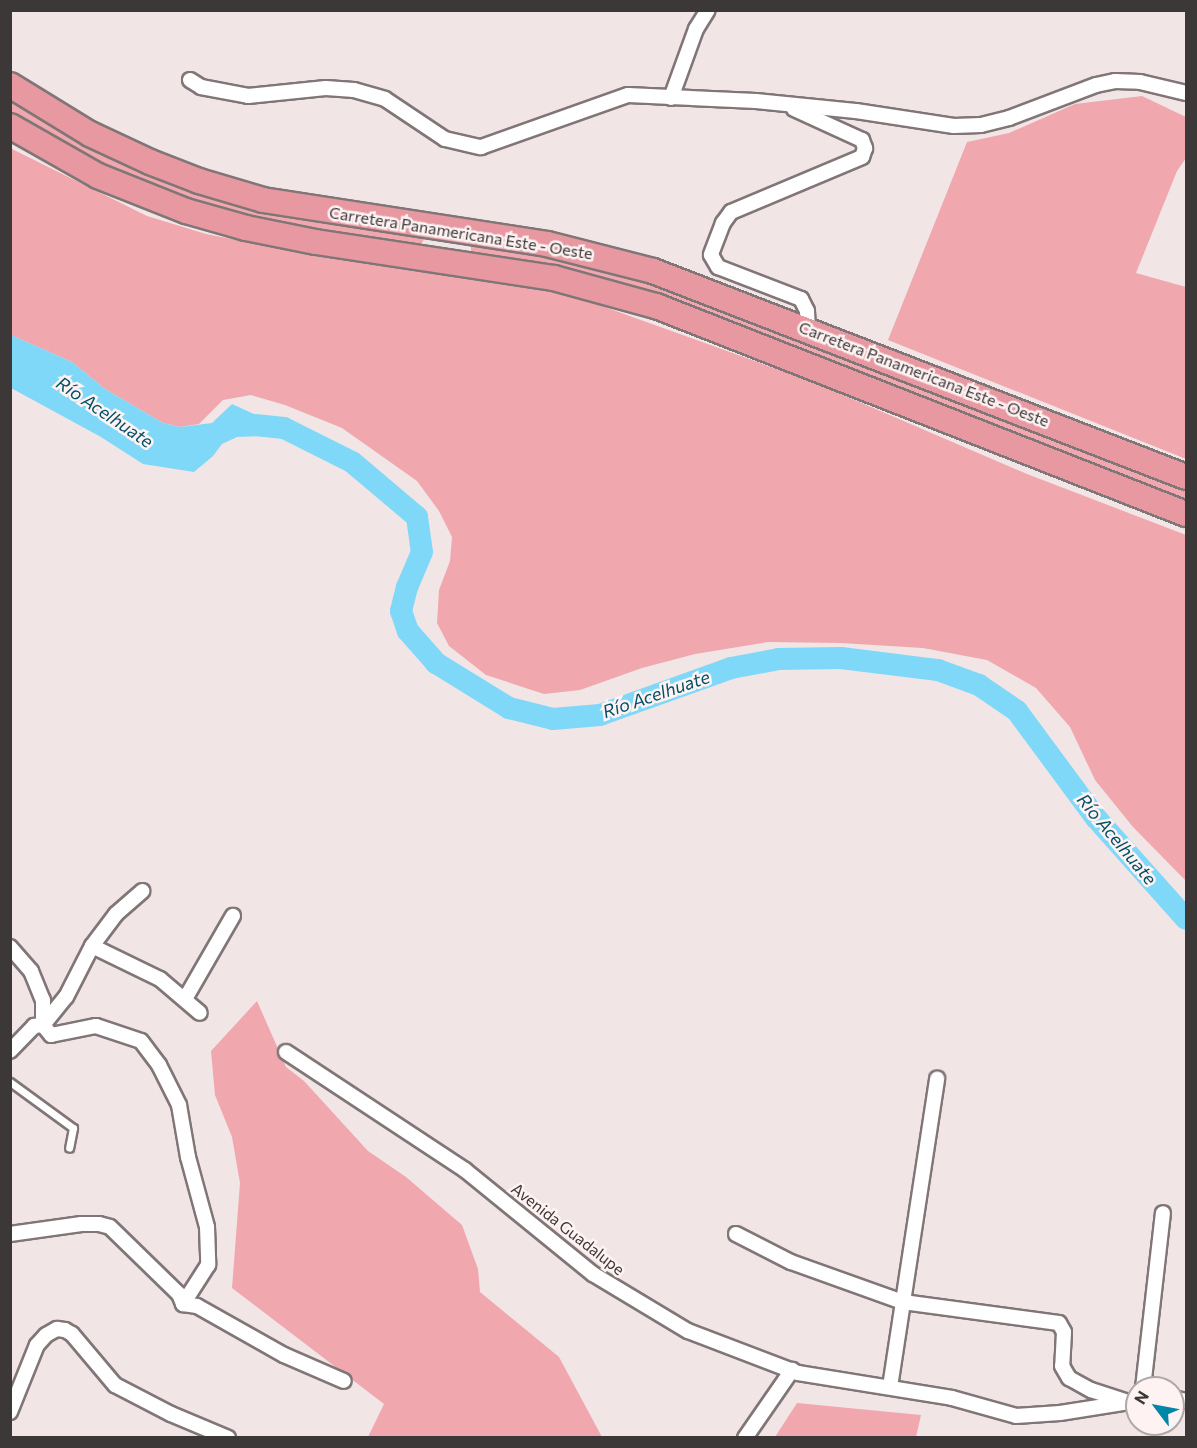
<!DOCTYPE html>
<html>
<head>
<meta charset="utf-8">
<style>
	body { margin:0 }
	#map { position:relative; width:1197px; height:1448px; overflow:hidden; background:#f1e5e6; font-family:Commissioner,sans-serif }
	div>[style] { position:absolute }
	.green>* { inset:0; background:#f1a7ae }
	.water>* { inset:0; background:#7fd8f8 }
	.river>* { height:22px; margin:-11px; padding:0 11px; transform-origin:11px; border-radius:11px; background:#7fd8f8 }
	.roads { filter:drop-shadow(2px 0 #817677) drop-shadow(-2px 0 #817677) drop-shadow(0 2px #817677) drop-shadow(0 -2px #817677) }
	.service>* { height:7px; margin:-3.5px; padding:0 3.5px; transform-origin:3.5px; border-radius:3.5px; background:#fff }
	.minor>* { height:14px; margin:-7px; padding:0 7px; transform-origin:7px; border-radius:7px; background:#fff }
	.trunk>* { height:24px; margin:-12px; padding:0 12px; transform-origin:12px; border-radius:12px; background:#e798a0 }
	span { translate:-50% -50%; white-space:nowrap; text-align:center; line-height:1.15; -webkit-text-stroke:5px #fef2f3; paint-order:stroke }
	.street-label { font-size:16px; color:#3c3838 }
	.water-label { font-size:18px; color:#005166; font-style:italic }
	.frame { position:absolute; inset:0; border:12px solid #3c3838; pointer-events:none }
	.north { position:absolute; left:1125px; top:1376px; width:60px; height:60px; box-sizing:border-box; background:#fef2f3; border:2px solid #b0a8a8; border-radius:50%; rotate:302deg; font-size:16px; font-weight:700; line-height:24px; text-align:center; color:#3c3838 }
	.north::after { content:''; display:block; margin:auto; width:21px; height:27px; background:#0087a8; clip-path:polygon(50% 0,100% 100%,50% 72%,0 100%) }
</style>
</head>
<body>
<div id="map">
	<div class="green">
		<div style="clip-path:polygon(10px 95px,88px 141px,425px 237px,423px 241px,419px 247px,274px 226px,138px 185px,11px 117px)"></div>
		<div style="clip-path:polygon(1142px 96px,1186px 117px,1186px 158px,1177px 171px,1136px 273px,1186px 287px,1186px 459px,888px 340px,967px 142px,1009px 133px,1075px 104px)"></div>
		<div style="clip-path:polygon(10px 148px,147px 216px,206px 234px,299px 252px,426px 268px,563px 292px,813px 382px,1027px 474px,1186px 535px,1186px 881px,1133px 827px,1095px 780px,1070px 727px,1036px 688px,987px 660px,923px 648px,841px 643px,768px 642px,695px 654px,642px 668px,580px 690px,544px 694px,486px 675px,449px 646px,437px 623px,439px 590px,450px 561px,452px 537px,439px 511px,417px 481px,342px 428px,285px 405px,251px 395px,223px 400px,199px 424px,180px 427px,163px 423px,105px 389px,72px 362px,11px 335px)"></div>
		<div style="clip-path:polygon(471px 242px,623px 268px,1186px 484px,1186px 505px,1024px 440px,471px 254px)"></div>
		<div style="clip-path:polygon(257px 1001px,286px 1067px,304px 1081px,368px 1151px,406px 1177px,462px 1225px,478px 1269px,480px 1292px,559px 1357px,602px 1437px,368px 1437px,384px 1404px,232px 1288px,240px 1183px,232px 1137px,215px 1095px,211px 1051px)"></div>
		<div style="clip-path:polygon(797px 1403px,921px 1415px,916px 1437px,775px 1437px)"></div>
	</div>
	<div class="water">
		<div style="clip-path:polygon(11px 335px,72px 362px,105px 389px,163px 423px,180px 427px,212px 423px,232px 404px,284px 428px,260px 436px,237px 437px,222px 444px,213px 456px,194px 472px,143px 464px,101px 437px,11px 388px)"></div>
	</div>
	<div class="river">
		<div style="left:255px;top:425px;width:29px;rotate:6deg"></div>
		<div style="left:284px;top:428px;width:76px;rotate:26.6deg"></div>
		<div style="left:352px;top:462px;width:85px;rotate:40.2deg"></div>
		<div style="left:417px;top:517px;width:35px;rotate:82deg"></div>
		<div style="left:422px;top:552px;width:38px;rotate:113deg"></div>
		<div style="left:407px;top:587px;width:25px;rotate:104deg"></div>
		<div style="left:401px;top:611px;width:21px;rotate:71deg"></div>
		<div style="left:408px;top:631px;width:43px;rotate:48.8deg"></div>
		<div style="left:436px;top:663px;width:86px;rotate:31.7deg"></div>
		<div style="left:509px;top:708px;width:45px;rotate:14deg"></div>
		<div style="left:553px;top:719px;width:47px;rotate:-4.9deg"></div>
		<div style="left:600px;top:715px;width:139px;rotate:-19.7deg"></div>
		<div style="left:731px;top:668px;width:49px;rotate:-10.6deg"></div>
		<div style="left:779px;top:659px;width:62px;rotate:-0.9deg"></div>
		<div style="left:841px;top:658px;width:98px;rotate:7.1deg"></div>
		<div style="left:938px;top:670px;width:44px;rotate:20.1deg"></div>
		<div style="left:979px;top:685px;width:46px;rotate:34.4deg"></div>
		<div style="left:1017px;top:711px;width:133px;rotate:53.6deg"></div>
		<div style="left:1096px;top:818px;width:135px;rotate:48.3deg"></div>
	</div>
	<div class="roads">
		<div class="service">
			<div style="left:10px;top:1082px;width:78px;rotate:36.1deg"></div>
			<div style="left:73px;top:1128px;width:20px;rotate:101deg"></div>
		</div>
		<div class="minor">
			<div style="left:190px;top:80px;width:13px;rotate:32deg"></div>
			<div style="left:201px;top:87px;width:48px;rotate:10.8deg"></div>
			<div style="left:248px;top:96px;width:78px;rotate:-5.9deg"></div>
			<div style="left:326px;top:88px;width:28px;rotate:4deg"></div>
			<div style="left:354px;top:90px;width:32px;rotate:16deg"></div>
			<div style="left:385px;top:99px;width:72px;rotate:33.7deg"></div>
			<div style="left:445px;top:139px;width:37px;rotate:13deg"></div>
			<div style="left:481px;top:147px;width:156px;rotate:-19.5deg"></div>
			<div style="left:628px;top:95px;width:128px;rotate:2.7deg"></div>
			<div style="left:756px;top:101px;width:100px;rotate:5.7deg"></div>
			<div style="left:856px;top:111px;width:99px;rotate:8.7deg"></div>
			<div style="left:954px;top:126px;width:27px;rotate:-2deg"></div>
			<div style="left:981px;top:125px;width:29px;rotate:-14deg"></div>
			<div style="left:1009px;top:118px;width:93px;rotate:-20.8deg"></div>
			<div style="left:1096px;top:85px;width:19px;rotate:-12deg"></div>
			<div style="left:1115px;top:81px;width:25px;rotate:2deg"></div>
			<div style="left:1140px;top:82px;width:47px;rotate:13.4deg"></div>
			<div style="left:671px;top:98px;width:73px;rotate:-70.1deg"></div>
			<div style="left:696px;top:29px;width:22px;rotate:-58deg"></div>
			<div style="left:794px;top:109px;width:75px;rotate:24.5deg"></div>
			<div style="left:862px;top:140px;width:9px;rotate:69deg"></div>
			<div style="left:865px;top:148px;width:9px;rotate:108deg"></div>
			<div style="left:862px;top:157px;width:142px;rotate:157.2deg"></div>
			<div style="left:731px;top:212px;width:14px;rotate:126deg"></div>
			<div style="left:723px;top:223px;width:34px;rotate:111deg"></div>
			<div style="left:711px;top:255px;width:14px;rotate:60deg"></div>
			<div style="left:718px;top:267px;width:89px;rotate:21.1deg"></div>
			<div style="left:801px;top:299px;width:13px;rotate:63deg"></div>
			<div style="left:807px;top:311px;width:18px;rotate:87deg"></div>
			<div style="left:92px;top:946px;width:76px;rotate:25.9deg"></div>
			<div style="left:160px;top:979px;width:52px;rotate:40.4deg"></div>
			<div style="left:10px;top:947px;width:32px;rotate:49deg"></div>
			<div style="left:31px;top:971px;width:31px;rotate:68deg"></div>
			<div style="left:43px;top:1000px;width:25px;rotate:90deg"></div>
			<div style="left:43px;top:1025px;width:13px;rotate:51deg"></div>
			<div style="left:51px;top:1035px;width:46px;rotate:-11.3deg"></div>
			<div style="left:96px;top:1026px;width:47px;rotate:18.4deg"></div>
			<div style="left:141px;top:1041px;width:30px;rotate:53deg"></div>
			<div style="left:159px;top:1065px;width:45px;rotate:63.4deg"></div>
			<div style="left:179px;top:1105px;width:53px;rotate:80.2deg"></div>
			<div style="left:188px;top:1157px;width:73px;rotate:74.8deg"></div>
			<div style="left:207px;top:1227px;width:38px;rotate:88deg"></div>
			<div style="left:208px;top:1265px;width:46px;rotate:122.7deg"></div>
			<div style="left:185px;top:999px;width:96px;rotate:-60deg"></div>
			<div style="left:10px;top:1051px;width:35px;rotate:-46deg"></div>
			<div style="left:34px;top:1026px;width:9px;rotate:-6deg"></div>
			<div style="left:43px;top:1025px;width:36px;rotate:-51deg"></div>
			<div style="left:66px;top:997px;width:57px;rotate:-63deg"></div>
			<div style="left:92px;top:946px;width:40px;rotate:-53deg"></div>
			<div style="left:116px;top:914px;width:35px;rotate:-41deg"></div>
			<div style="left:286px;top:1052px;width:214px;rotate:33.4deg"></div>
			<div style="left:465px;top:1170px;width:165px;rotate:39.1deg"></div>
			<div style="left:593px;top:1274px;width:111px;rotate:31deg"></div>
			<div style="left:688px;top:1331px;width:118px;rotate:20.9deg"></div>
			<div style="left:798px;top:1373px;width:156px;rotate:9.2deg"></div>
			<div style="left:952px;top:1398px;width:66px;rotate:15.7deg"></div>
			<div style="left:1016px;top:1416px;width:44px;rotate:-3.9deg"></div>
			<div style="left:1060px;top:1413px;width:78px;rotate:-8.9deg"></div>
			<div style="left:10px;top:1234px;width:72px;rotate:-8deg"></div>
			<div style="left:81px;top:1224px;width:18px"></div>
			<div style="left:99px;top:1224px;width:11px;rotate:15deg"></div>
			<div style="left:110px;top:1227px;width:96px;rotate:44.2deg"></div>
			<div style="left:179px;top:1294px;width:11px;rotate:68deg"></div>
			<div style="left:183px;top:1304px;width:14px;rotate:8deg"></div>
			<div style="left:197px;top:1306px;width:100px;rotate:29.4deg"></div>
			<div style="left:284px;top:1355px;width:65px;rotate:23.4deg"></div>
			<div style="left:736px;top:1234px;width:62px;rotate:27deg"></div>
			<div style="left:791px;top:1262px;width:119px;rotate:19.7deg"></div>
			<div style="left:903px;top:1302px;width:157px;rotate:7.7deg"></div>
			<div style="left:1059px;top:1323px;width:10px;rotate:61deg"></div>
			<div style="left:1064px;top:1332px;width:34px;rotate:93deg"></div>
			<div style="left:1062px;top:1366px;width:14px;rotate:60deg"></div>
			<div style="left:1069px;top:1378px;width:25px;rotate:29deg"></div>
			<div style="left:1091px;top:1390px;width:38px;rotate:18deg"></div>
			<div style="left:890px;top:1387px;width:312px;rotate:-81.3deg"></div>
			<div style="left:1143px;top:1388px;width:176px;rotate:-83.5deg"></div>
			<div style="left:1173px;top:1398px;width:13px;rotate:13deg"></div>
			<div style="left:10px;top:1412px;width:72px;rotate:-68.1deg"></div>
			<div style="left:37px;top:1345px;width:13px;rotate:-48deg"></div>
			<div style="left:46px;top:1335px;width:13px;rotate:-29deg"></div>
			<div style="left:57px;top:1329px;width:8px;rotate:7deg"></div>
			<div style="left:65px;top:1330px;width:8px;rotate:30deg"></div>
			<div style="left:72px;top:1334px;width:67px;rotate:49.9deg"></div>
			<div style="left:115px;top:1385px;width:63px;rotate:27.4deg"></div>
			<div style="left:171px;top:1414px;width:62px;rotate:22.8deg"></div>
			<div style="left:745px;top:1438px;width:83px;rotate:-55.3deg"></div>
		</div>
		<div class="trunk">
			<div style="left:10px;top:85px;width:94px;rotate:31.5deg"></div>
			<div style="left:90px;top:134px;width:66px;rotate:25deg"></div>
			<div style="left:150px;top:162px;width:53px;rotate:21.2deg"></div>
			<div style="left:199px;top:181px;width:67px;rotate:16.5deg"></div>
			<div style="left:263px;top:200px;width:287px;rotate:8.8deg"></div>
			<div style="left:547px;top:244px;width:109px;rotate:14.3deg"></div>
			<div style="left:653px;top:271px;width:571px;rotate:21.13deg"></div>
			<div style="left:10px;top:126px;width:101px;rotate:29.6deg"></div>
			<div style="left:98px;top:176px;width:95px;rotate:21.7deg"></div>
			<div style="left:186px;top:211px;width:62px;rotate:15.8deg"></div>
			<div style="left:246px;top:228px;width:71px;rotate:11.3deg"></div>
			<div style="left:316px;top:242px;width:241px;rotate:8.6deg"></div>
			<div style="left:554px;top:278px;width:106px;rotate:15.4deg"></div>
			<div style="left:656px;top:306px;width:569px;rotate:21.43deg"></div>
		</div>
	</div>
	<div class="street-label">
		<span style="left:461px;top:233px;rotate:9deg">Carretera Panamericana Este - Oeste</span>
		<span style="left:924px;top:374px;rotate:21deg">Carretera Panamericana Este - Oeste</span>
		<span style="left:568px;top:1229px;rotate:38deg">Avenida Guadalupe</span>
	</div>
	<div class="water-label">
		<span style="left:105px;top:412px;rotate:34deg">Río Acelhuate</span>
		<span style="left:656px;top:694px;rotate:-19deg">Río Acelhuate</span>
		<span style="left:1117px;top:839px;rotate:50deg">Río Acelhuate</span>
	</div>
	<div class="frame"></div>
	<div class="north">N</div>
</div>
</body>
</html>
